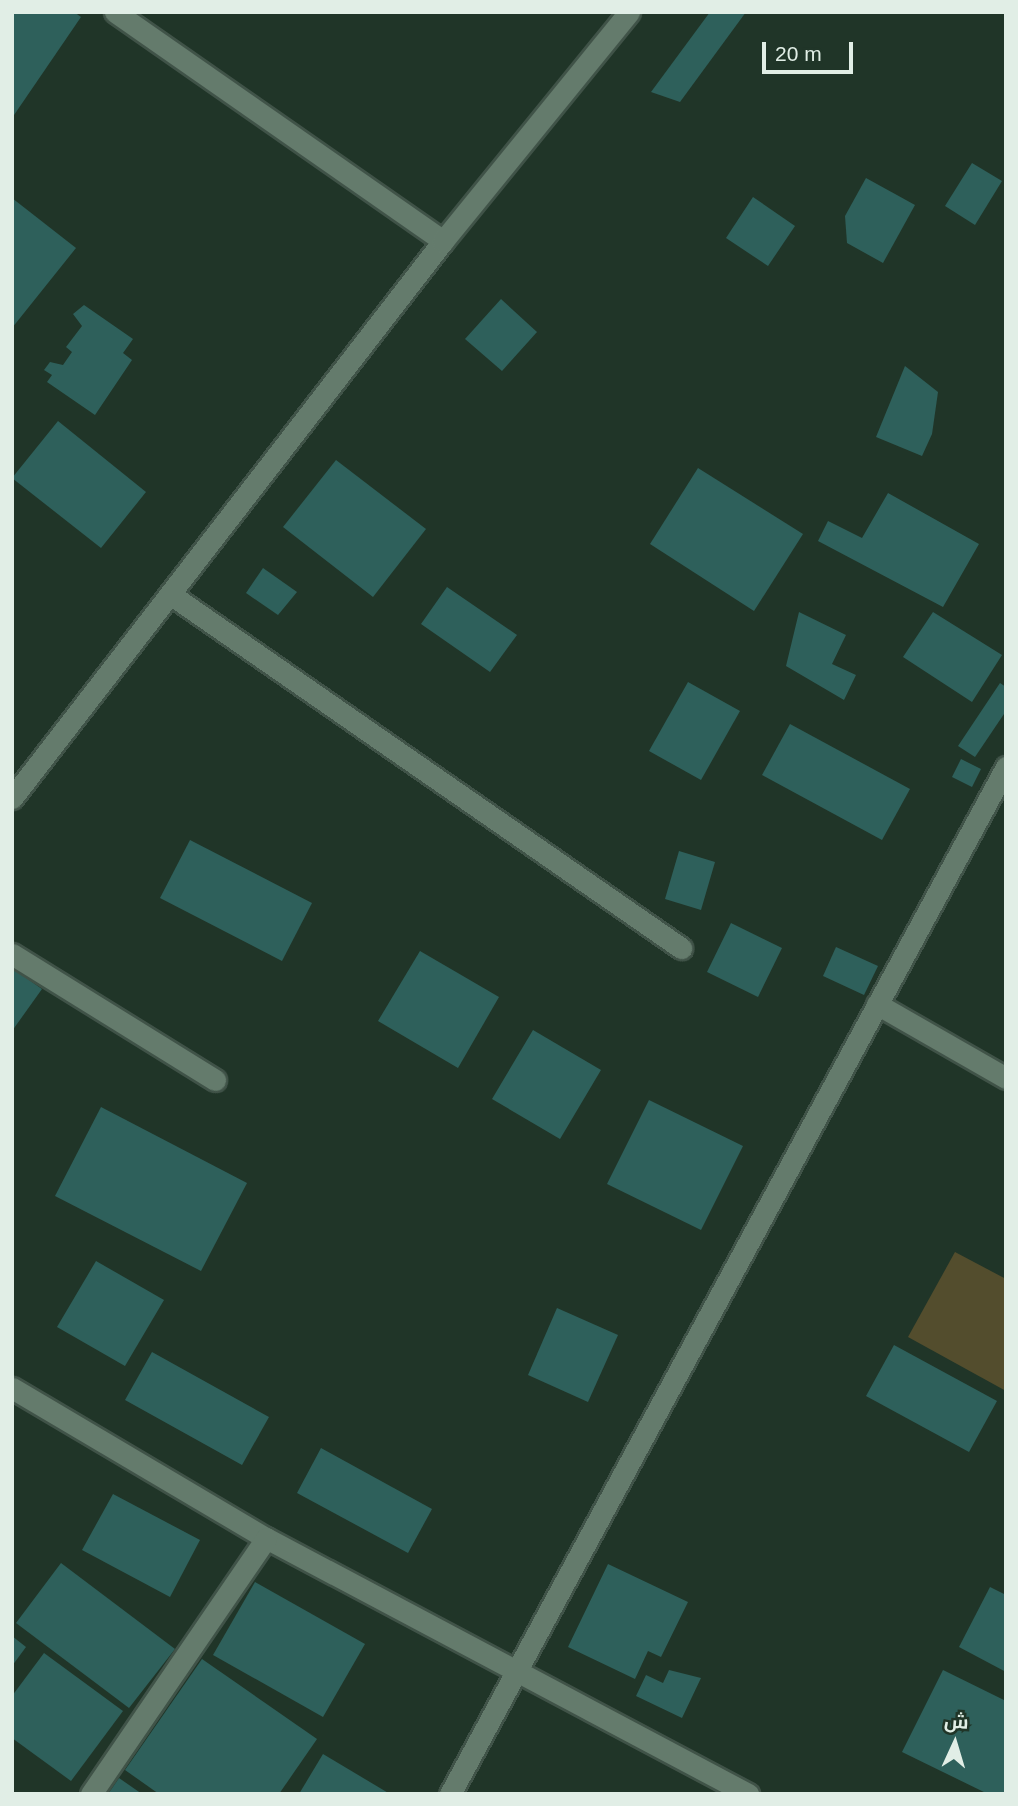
<!DOCTYPE html>
<html>
<head>
<meta charset="utf-8">
<style>
	body { margin:0 }
	#map { position:relative; width:1018px; height:1806px; overflow:hidden; background:#203528; font-family:Arial,Cairo,sans-serif }
	div>[style] { position:absolute }
	.green>* { inset:0; background:#534d2d }
	.building>* { inset:0; background:#2e605b }
	.roads { filter:drop-shadow(2px 0 #405348) drop-shadow(-2px 0 #405348) drop-shadow(0 2px #405348) drop-shadow(0 -2px #405348) }
	.minor>* { height:21px; margin:-10.5px; padding:0 10.5px; transform-origin:10.5px; border-radius:10.5px; background:#647b6c }
	span { translate:-50% -50%; white-space:nowrap; text-align:center; line-height:1.15; -webkit-text-stroke:6px #203528; paint-order:stroke }
	.frame { position:absolute; inset:0; border:14px solid #e1eee6; pointer-events:none }
	.north { position:absolute; left:920px; top:1708px; width:70px; height:70px; -webkit-text-stroke:5px #203528; paint-order:stroke; rotate:4deg; font-size:19px; font-weight:700; line-height:28px; text-align:center; color:#e1eee6 }
	.north::after { content:''; display:block; margin:auto; width:24px; height:32px; background:#e1eee6; clip-path:polygon(50% 0,100% 100%,50% 72%,0 100%) }
	.scale { position:absolute; left:762px; top:42px; width:91px; height:32px; box-sizing:border-box; border:4px solid #e1eee6; border-top:0; padding-left:9px; font-size:21px; line-height:24px; white-space:nowrap; color:#e1eee6; -webkit-text-stroke:5px #203528; paint-order:stroke }
</style>
</head>
<body>
<div id="map">
	<div class="green">
		<div style="clip-path:polygon(955px 1252px,1006px 1279px,1006px 1391px,908px 1337px)"></div>
	</div>
	<div class="building">
		<div style="clip-path:polygon(12px 12px,74px 12px,81px 17px,12px 118px)"></div>
		<div style="clip-path:polygon(710px 12px,746px 12px,680px 102px,651px 92px)"></div>
		<div style="clip-path:polygon(972px 163px,1002px 181px,975px 225px,945px 206px)"></div>
		<div style="clip-path:polygon(866px 178px,915px 205px,883px 263px,847px 243px,845px 216px)"></div>
		<div style="clip-path:polygon(753px 197px,795px 226px,768px 266px,726px 238px)"></div>
		<div style="clip-path:polygon(12px 198px,76px 248px,12px 328px)"></div>
		<div style="clip-path:polygon(501px 299px,537px 332px,502px 371px,465px 339px)"></div>
		<div style="clip-path:polygon(84px 305px,133px 339px,123px 353px,132px 360px,95px 415px,47px 382px,52px 375px,44px 370px,50px 362px,63px 365px,72px 352px,66px 347px,82px 326px,73px 314px)"></div>
		<div style="clip-path:polygon(905px 366px,938px 392px,932px 434px,922px 456px,876px 437px)"></div>
		<div style="clip-path:polygon(58px 421px,146px 492px,101px 548px,12px 478px)"></div>
		<div style="clip-path:polygon(336px 460px,426px 529px,373px 597px,283px 527px)"></div>
		<div style="clip-path:polygon(698px 468px,803px 534px,754px 611px,650px 544px)"></div>
		<div style="clip-path:polygon(888px 493px,979px 544px,943px 607px,818px 541px,828px 521px,862px 538px)"></div>
		<div style="clip-path:polygon(263px 568px,297px 592px,278px 615px,246px 593px)"></div>
		<div style="clip-path:polygon(447px 587px,517px 635px,490px 672px,421px 624px)"></div>
		<div style="clip-path:polygon(799px 612px,846px 635px,832px 664px,856px 675px,844px 700px,786px 666px)"></div>
		<div style="clip-path:polygon(933px 612px,1002px 655px,972px 702px,903px 657px)"></div>
		<div style="clip-path:polygon(688px 682px,740px 711px,701px 780px,649px 751px)"></div>
		<div style="clip-path:polygon(1000px 683px,1006px 687px,1006px 711px,975px 757px,958px 746px)"></div>
		<div style="clip-path:polygon(790px 724px,910px 789px,882px 840px,762px 775px)"></div>
		<div style="clip-path:polygon(961px 759px,981px 769px,972px 787px,952px 777px)"></div>
		<div style="clip-path:polygon(190px 840px,312px 903px,282px 961px,160px 898px)"></div>
		<div style="clip-path:polygon(679px 851px,715px 862px,701px 910px,665px 899px)"></div>
		<div style="clip-path:polygon(731px 923px,782px 948px,758px 997px,707px 972px)"></div>
		<div style="clip-path:polygon(836px 947px,878px 966px,864px 995px,823px 976px)"></div>
		<div style="clip-path:polygon(420px 951px,499px 997px,458px 1068px,378px 1021px)"></div>
		<div style="clip-path:polygon(12px 968px,42px 989px,12px 1031px)"></div>
		<div style="clip-path:polygon(533px 1030px,601px 1070px,560px 1139px,492px 1099px)"></div>
		<div style="clip-path:polygon(649px 1100px,743px 1146px,701px 1230px,607px 1184px)"></div>
		<div style="clip-path:polygon(101px 1107px,247px 1183px,201px 1271px,55px 1196px)"></div>
		<div style="clip-path:polygon(96px 1261px,164px 1300px,125px 1366px,57px 1327px)"></div>
		<div style="clip-path:polygon(557px 1308px,618px 1335px,588px 1402px,528px 1375px)"></div>
		<div style="clip-path:polygon(894px 1345px,997px 1401px,969px 1452px,866px 1396px)"></div>
		<div style="clip-path:polygon(152px 1352px,269px 1417px,242px 1465px,125px 1400px)"></div>
		<div style="clip-path:polygon(321px 1448px,432px 1509px,408px 1553px,297px 1493px)"></div>
		<div style="clip-path:polygon(113px 1494px,200px 1540px,170px 1597px,82px 1550px)"></div>
		<div style="clip-path:polygon(61px 1563px,175px 1649px,129px 1708px,16px 1623px)"></div>
		<div style="clip-path:polygon(608px 1564px,688px 1602px,661px 1657px,648px 1651px,635px 1679px,568px 1647px)"></div>
		<div style="clip-path:polygon(255px 1582px,365px 1644px,323px 1717px,213px 1655px)"></div>
		<div style="clip-path:polygon(990px 1587px,1006px 1595px,1006px 1672px,959px 1647px)"></div>
		<div style="clip-path:polygon(12px 1636px,26px 1647px,12px 1666px)"></div>
		<div style="clip-path:polygon(44px 1653px,123px 1711px,71px 1781px,12px 1738px,12px 1696px)"></div>
		<div style="clip-path:polygon(202px 1659px,317px 1739px,279px 1794px,159px 1794px,125px 1770px)"></div>
		<div style="clip-path:polygon(669px 1670px,701px 1678px,682px 1718px,636px 1696px,646px 1675px,663px 1683px)"></div>
		<div style="clip-path:polygon(943px 1670px,1006px 1701px,1006px 1794px,988px 1794px,902px 1752px)"></div>
		<div style="clip-path:polygon(323px 1754px,390px 1794px,299px 1794px)"></div>
		<div style="clip-path:polygon(119px 1778px,142px 1794px,108px 1794px)"></div>
	</div>
	<div class="roads">
		<div class="minor">
			<div style="left:115px;top:12px;width:400px;rotate:34.9deg"></div>
			<div style="left:170px;top:594px;width:622px;rotate:34.71deg"></div>
			<div style="left:12px;top:798px;width:704px;rotate:-52.27deg"></div>
			<div style="left:443px;top:241px;width:295px;rotate:-50.9deg"></div>
			<div style="left:12px;top:954px;width:239px;rotate:31.8deg"></div>
			<div style="left:877px;top:1004px;width:149px;rotate:29.8deg"></div>
			<div style="left:12px;top:1388px;width:295px;rotate:30.6deg"></div>
			<div style="left:266px;top:1538px;width:546px;rotate:27.97deg"></div>
			<div style="left:91px;top:1794px;width:310px;rotate:-55.6deg"></div>
			<div style="left:450px;top:1794px;width:1168px;rotate:-61.57deg"></div>
		</div>
	</div>
	<div class="frame"></div>
	<div class="north">ش</div>
	<div class="scale">20 m</div>
</div>
</body>
</html>
